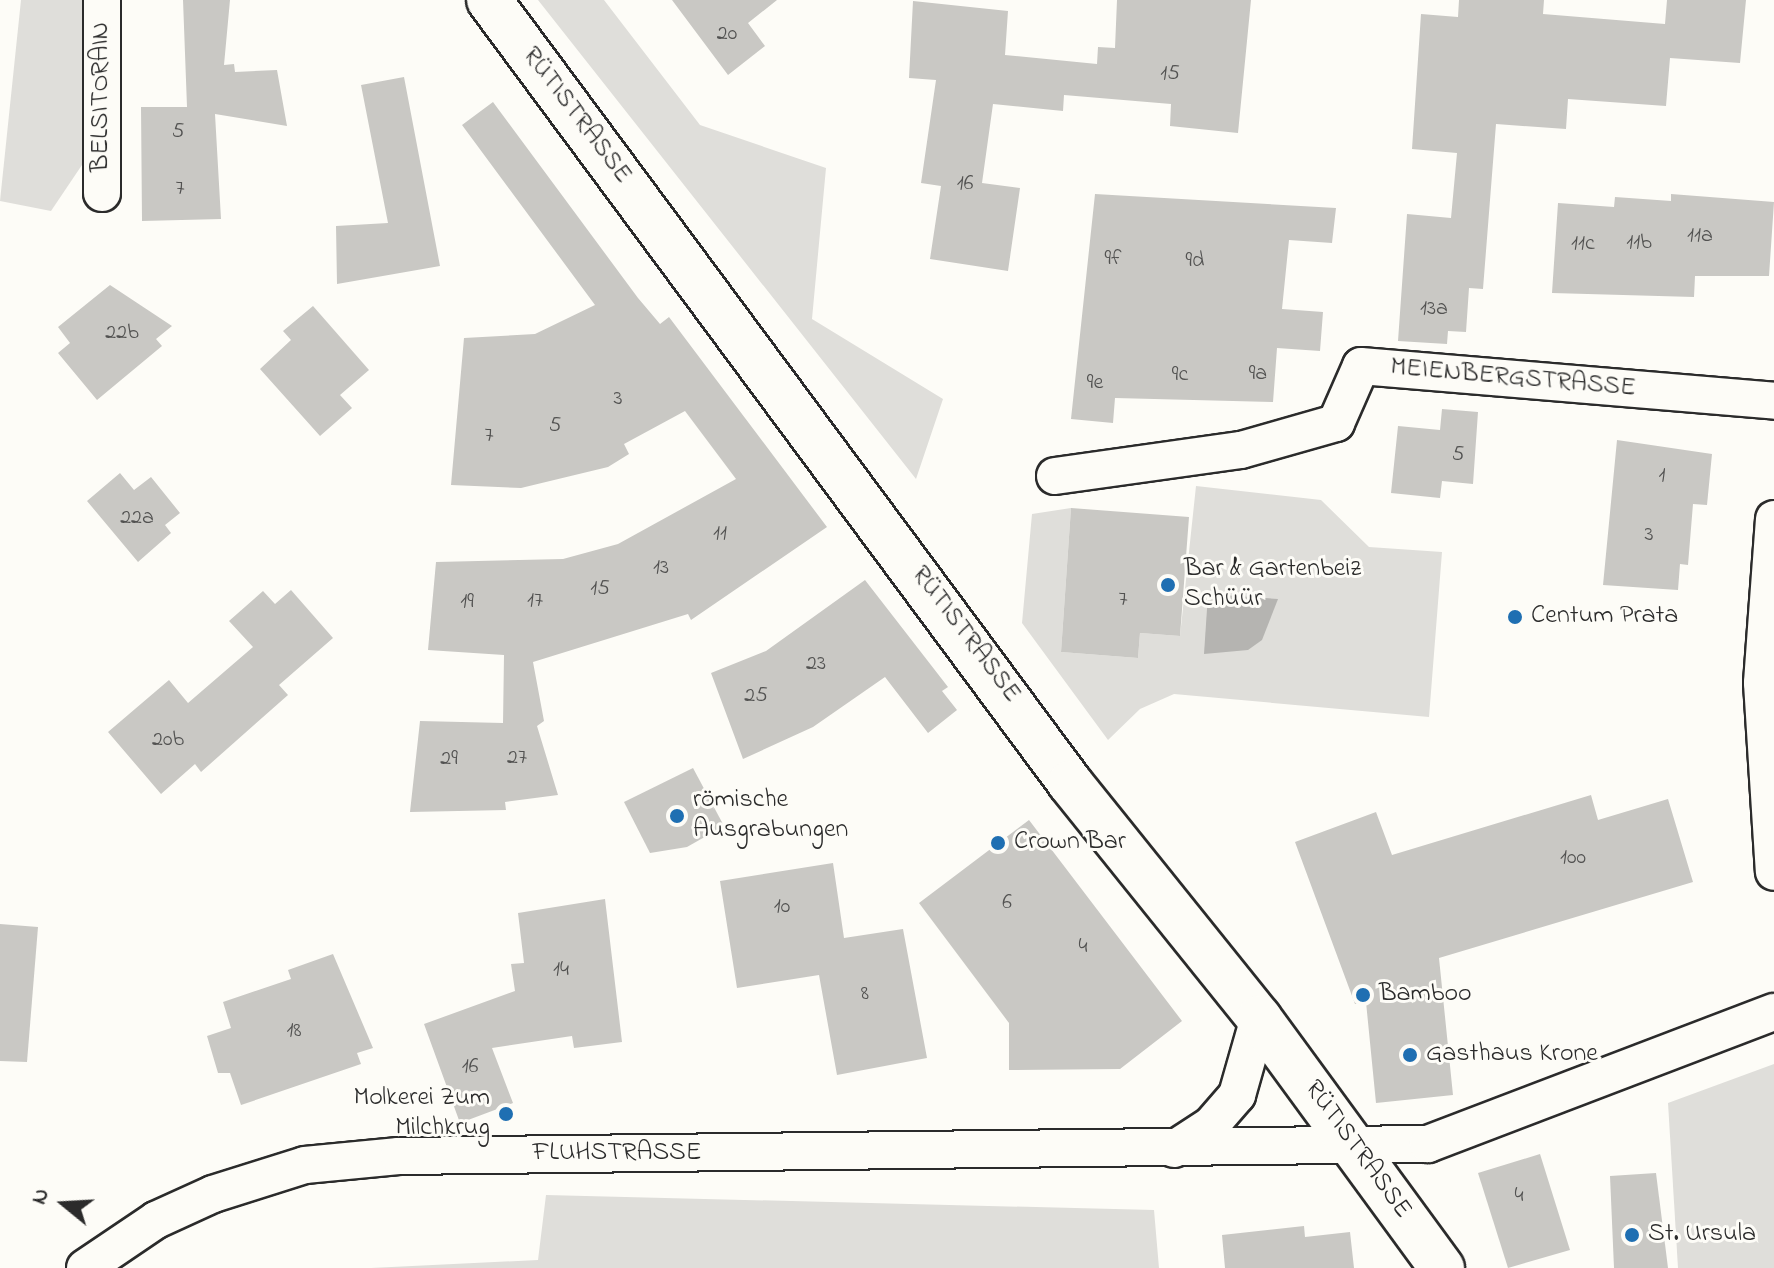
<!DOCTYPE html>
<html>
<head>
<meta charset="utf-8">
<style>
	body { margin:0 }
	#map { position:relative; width:1774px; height:1268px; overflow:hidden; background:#fdfcf7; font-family:"Indie Flower",sans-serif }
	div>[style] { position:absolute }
	.green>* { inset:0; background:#dfdeda }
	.water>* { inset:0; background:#b5b4b1 }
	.building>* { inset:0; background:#c9c8c4 }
	.roads { filter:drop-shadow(2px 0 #2b2b2b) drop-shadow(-2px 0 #2b2b2b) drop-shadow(0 2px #2b2b2b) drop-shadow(0 -2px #2b2b2b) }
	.minor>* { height:36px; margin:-18px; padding:0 18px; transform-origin:18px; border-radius:18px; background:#fdfcf7 }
	.primary>* { height:44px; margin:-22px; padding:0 22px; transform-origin:22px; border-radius:22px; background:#fdfcf7 }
	.dots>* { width:22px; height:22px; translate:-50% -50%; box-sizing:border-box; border:4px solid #fdfcf7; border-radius:50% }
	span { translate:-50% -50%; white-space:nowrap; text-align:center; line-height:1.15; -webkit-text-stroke:6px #fdfcf7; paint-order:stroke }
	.number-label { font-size:22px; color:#525251 }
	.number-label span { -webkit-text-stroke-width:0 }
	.street-label { font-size:26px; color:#2b2b2b }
	.poi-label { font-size:26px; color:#2b2b2b }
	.left { translate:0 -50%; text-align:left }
	.right { translate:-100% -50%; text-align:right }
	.north { position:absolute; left:24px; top:1164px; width:80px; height:80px; -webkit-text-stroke:6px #fdfcf7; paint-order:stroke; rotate:288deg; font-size:22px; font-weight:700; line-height:32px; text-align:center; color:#2b2b2b }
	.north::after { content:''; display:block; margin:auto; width:28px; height:36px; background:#2b2b2b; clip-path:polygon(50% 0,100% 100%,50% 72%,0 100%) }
</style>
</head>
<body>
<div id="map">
	<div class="green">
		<div style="clip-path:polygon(21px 0,84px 0,86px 159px,51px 211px,0 201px)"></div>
		<div style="clip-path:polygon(538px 0,604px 0,700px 125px,826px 168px,812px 319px,943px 399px,916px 479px)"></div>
		<div style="clip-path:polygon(1196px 486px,1321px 500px,1369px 547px,1442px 552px,1429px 717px,1174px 694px,1140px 709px,1108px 740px,1022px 623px,1032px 514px,1071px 508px,1061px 652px,1138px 658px,1140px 633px,1180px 636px)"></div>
		<div style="clip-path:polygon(1774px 1064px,1774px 1268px,1678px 1268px,1668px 1103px)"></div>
		<div style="clip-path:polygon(546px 1195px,1154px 1210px,1159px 1268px,371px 1268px,538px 1260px)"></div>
	</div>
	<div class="water">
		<div style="clip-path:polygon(1208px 594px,1278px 599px,1262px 640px,1248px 650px,1204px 654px)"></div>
	</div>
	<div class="building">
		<div style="clip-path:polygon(183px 0,230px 0,224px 65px,234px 64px,235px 72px,277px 70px,287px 126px,215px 114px,221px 219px,142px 221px,141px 107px,187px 107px)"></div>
		<div style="clip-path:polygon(672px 0,777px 0,748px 23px,765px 46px,728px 75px)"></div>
		<div style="clip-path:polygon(1117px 0,1251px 0,1238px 133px,1170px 126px,1171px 104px,1064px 95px,1063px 111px,993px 104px,982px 183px,1020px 188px,1008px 271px,930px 259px,941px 186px,921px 183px,936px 80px,909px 78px,913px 1px,1008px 11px,1005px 55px,1097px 64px,1098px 47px,1115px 48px)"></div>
		<div style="clip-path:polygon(1459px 0,1544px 0,1543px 14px,1665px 24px,1667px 0,1746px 0,1740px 63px,1670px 58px,1666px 106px,1568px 99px,1566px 129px,1496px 124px,1483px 289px,1469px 288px,1466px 332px,1448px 331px,1447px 344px,1398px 341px,1407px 214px,1451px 218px,1457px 153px,1412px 149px,1421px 14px,1458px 17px)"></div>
		<div style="clip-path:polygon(404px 77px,440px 266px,337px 284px,336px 226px,388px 223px,361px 85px)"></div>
		<div style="clip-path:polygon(493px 102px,638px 298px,660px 324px,669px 317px,827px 527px,691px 620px,688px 614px,533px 662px,544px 721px,537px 726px,558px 795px,505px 802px,506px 810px,410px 812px,420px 721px,503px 723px,504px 655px,428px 650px,436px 562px,563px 559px,618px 544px,736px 479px,685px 411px,624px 444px,629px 454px,608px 467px,521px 488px,451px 485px,464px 338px,535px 334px,595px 305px,462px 125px)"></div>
		<div style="clip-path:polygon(1095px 194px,1336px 208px,1332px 243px,1289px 240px,1282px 309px,1323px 312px,1320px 351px,1277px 348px,1273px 402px,1115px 398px,1113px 423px,1071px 419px)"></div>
		<div style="clip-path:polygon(1671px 194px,1774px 202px,1769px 276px,1695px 276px,1694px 297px,1552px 293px,1558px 203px,1614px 207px,1615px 197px,1671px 201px)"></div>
		<div style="clip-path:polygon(110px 285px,172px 326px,156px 339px,162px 346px,97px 400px,58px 353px,70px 343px,58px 327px)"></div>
		<div style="clip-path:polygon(313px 306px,369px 370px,340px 395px,352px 408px,320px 436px,260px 369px,291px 340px,283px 331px)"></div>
		<div style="clip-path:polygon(1442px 409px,1478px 412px,1473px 484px,1442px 481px,1440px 498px,1391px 493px,1398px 426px,1440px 430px)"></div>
		<div style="clip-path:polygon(1617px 440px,1712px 454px,1707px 505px,1693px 504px,1688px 565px,1680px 564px,1678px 590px,1603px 585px)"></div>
		<div style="clip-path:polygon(120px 473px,134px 490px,151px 477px,180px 513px,165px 525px,171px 533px,138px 562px,87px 501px)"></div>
		<div style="clip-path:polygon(1071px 508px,1189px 517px,1180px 636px,1140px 633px,1138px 658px,1061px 652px)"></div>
		<div style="clip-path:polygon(865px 580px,948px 687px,942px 691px,957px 710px,928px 733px,885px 677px,813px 727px,743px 759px,711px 673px,766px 651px)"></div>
		<div style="clip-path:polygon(291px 590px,333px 638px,279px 685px,288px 695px,201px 772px,195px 764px,161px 794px,108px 732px,169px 680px,188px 703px,253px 647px,229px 621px,263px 591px,275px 604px)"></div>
		<div style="clip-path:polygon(693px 768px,724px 826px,687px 847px,650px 853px,624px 802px)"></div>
		<div style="clip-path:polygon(1591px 795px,1598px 820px,1668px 799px,1693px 882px,1439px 958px,1453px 1095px,1376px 1103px,1366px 1002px,1355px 1004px,1295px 842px,1376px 812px,1392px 855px)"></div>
		<div style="clip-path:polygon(1029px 820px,1182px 1021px,1120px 1069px,1009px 1070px,1009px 1023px,919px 903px)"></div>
		<div style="clip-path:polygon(833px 863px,844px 938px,903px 929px,927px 1058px,837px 1075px,819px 975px,737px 988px,720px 881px)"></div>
		<div style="clip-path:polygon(605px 899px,622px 1042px,574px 1048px,572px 1036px,492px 1048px,513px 1103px,460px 1123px,424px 1024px,515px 991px,511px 964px,524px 963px,518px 913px)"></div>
		<div style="clip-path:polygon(0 924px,38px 927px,27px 1062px,0 1061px)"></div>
		<div style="clip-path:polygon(333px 954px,373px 1048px,357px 1053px,361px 1064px,241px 1105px,230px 1073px,218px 1073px,207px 1036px,231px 1028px,223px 1002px,291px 979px,288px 970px)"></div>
		<div style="clip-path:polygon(1540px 1154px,1570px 1250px,1508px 1268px,1478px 1173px)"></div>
		<div style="clip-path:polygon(1656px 1173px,1668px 1268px,1614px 1268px,1610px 1176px)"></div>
		<div style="clip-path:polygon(1304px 1226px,1305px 1237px,1350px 1232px,1354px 1268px,1225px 1268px,1222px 1235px)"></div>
	</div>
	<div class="roads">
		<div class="minor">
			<div style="left:102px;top:193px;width:193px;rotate:-90deg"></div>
			<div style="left:1055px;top:476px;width:188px;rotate:-8deg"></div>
			<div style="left:1241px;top:450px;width:99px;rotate:-15.9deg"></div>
			<div style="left:1336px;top:423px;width:62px;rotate:-66.3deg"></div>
			<div style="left:1361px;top:366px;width:414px;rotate:4.8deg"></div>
			<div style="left:1774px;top:519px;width:164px;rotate:94.2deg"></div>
			<div style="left:1762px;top:683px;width:189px;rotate:86.4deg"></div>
			<div style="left:1174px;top:1149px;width:44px;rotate:-33deg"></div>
			<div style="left:1211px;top:1125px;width:40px;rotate:-49deg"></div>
			<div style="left:1237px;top:1095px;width:80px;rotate:-74.1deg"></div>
			<div style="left:85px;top:1268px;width:86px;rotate:-34.1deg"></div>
			<div style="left:156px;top:1220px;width:63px;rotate:-24.5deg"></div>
			<div style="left:213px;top:1194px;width:96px;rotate:-17.5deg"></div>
			<div style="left:305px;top:1165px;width:94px;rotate:-5.5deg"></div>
			<div style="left:399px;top:1156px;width:1029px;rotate:-0.67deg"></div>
			<div style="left:1428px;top:1144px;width:370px;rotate:-20.9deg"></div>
		</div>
		<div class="primary">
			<div style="left:489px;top:0;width:975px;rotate:53.42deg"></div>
			<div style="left:1070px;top:783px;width:302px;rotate:51.2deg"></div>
			<div style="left:1259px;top:1018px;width:310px;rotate:53.8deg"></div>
		</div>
	</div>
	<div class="dots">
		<div style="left:1168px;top:585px;background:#1f6fb2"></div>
		<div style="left:1515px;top:617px;background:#1f6fb2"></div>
		<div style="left:677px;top:816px;background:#1f6fb2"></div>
		<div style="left:998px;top:843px;background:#1f6fb2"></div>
		<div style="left:1363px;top:995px;background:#1f6fb2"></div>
		<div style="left:1410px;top:1055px;background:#1f6fb2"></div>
		<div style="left:506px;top:1114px;background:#1f6fb2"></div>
		<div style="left:1632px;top:1235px;background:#1f6fb2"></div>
	</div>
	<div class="number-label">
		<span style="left:727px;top:35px">20</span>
		<span style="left:1170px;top:75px">15</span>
		<span style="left:178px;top:133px">5</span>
		<span style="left:965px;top:185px">16</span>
		<span style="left:180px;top:190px">7</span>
		<span style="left:1700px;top:237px">11a</span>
		<span style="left:1639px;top:244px">11b</span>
		<span style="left:1583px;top:245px">11c</span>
		<span style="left:1113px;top:260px">9f</span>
		<span style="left:1195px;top:262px">9d</span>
		<span style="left:1434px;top:310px">13a</span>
		<span style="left:122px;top:334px">22b</span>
		<span style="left:1258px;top:375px">9a</span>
		<span style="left:1180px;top:376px">9c</span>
		<span style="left:1095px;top:384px">9e</span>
		<span style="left:618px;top:400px">3</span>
		<span style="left:555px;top:427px">5</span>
		<span style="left:489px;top:437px">7</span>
		<span style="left:1458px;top:456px">5</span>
		<span style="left:1662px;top:477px">1</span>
		<span style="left:137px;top:519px">22a</span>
		<span style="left:720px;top:535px">11</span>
		<span style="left:1649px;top:536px">3</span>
		<span style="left:661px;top:569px">13</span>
		<span style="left:600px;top:590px">15</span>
		<span style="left:1123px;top:601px">7</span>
		<span style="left:535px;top:602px">17</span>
		<span style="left:467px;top:603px">19</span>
		<span style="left:816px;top:665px">23</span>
		<span style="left:756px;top:697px">25</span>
		<span style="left:168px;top:741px">20b</span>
		<span style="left:517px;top:759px">27</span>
		<span style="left:449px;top:760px">29</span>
		<span style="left:1573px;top:859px">100</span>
		<span style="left:1007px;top:904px">6</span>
		<span style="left:782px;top:908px">10</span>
		<span style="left:1083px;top:948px">4</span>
		<span style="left:561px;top:971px">14</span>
		<span style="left:865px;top:995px">8</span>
		<span style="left:294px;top:1032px">18</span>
		<span style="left:470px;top:1068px">16</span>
		<span style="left:1519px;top:1197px">4</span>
	</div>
	<div class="street-label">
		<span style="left:102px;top:97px;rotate:-90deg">BELSITORAIN</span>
		<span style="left:576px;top:116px;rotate:53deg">RÜTISTRASSE</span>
		<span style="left:1513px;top:379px;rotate:5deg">MEIENBERGSTRASSE</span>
		<span style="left:965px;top:635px;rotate:53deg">RÜTISTRASSE</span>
		<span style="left:1357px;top:1150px;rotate:54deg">RÜTISTRASSE</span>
		<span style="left:617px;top:1154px">FLUHSTRASSE</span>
	</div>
	<div class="poi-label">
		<span class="left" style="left:1184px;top:585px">Bar &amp; Gartenbeiz<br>Schüür</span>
		<span class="left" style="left:1531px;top:617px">Centum Prata</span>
		<span class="left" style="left:693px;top:816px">römische<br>Ausgrabungen</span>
		<span class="left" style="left:1014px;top:843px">Crown Bar</span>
		<span class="left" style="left:1379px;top:995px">Bamboo</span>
		<span class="left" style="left:1426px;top:1055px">Gasthaus Krone</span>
		<span class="right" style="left:490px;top:1114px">Molkerei Zum<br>Milchkrug</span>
		<span class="left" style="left:1648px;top:1235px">St. Ursula</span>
	</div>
	<div class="north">N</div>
</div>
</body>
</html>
